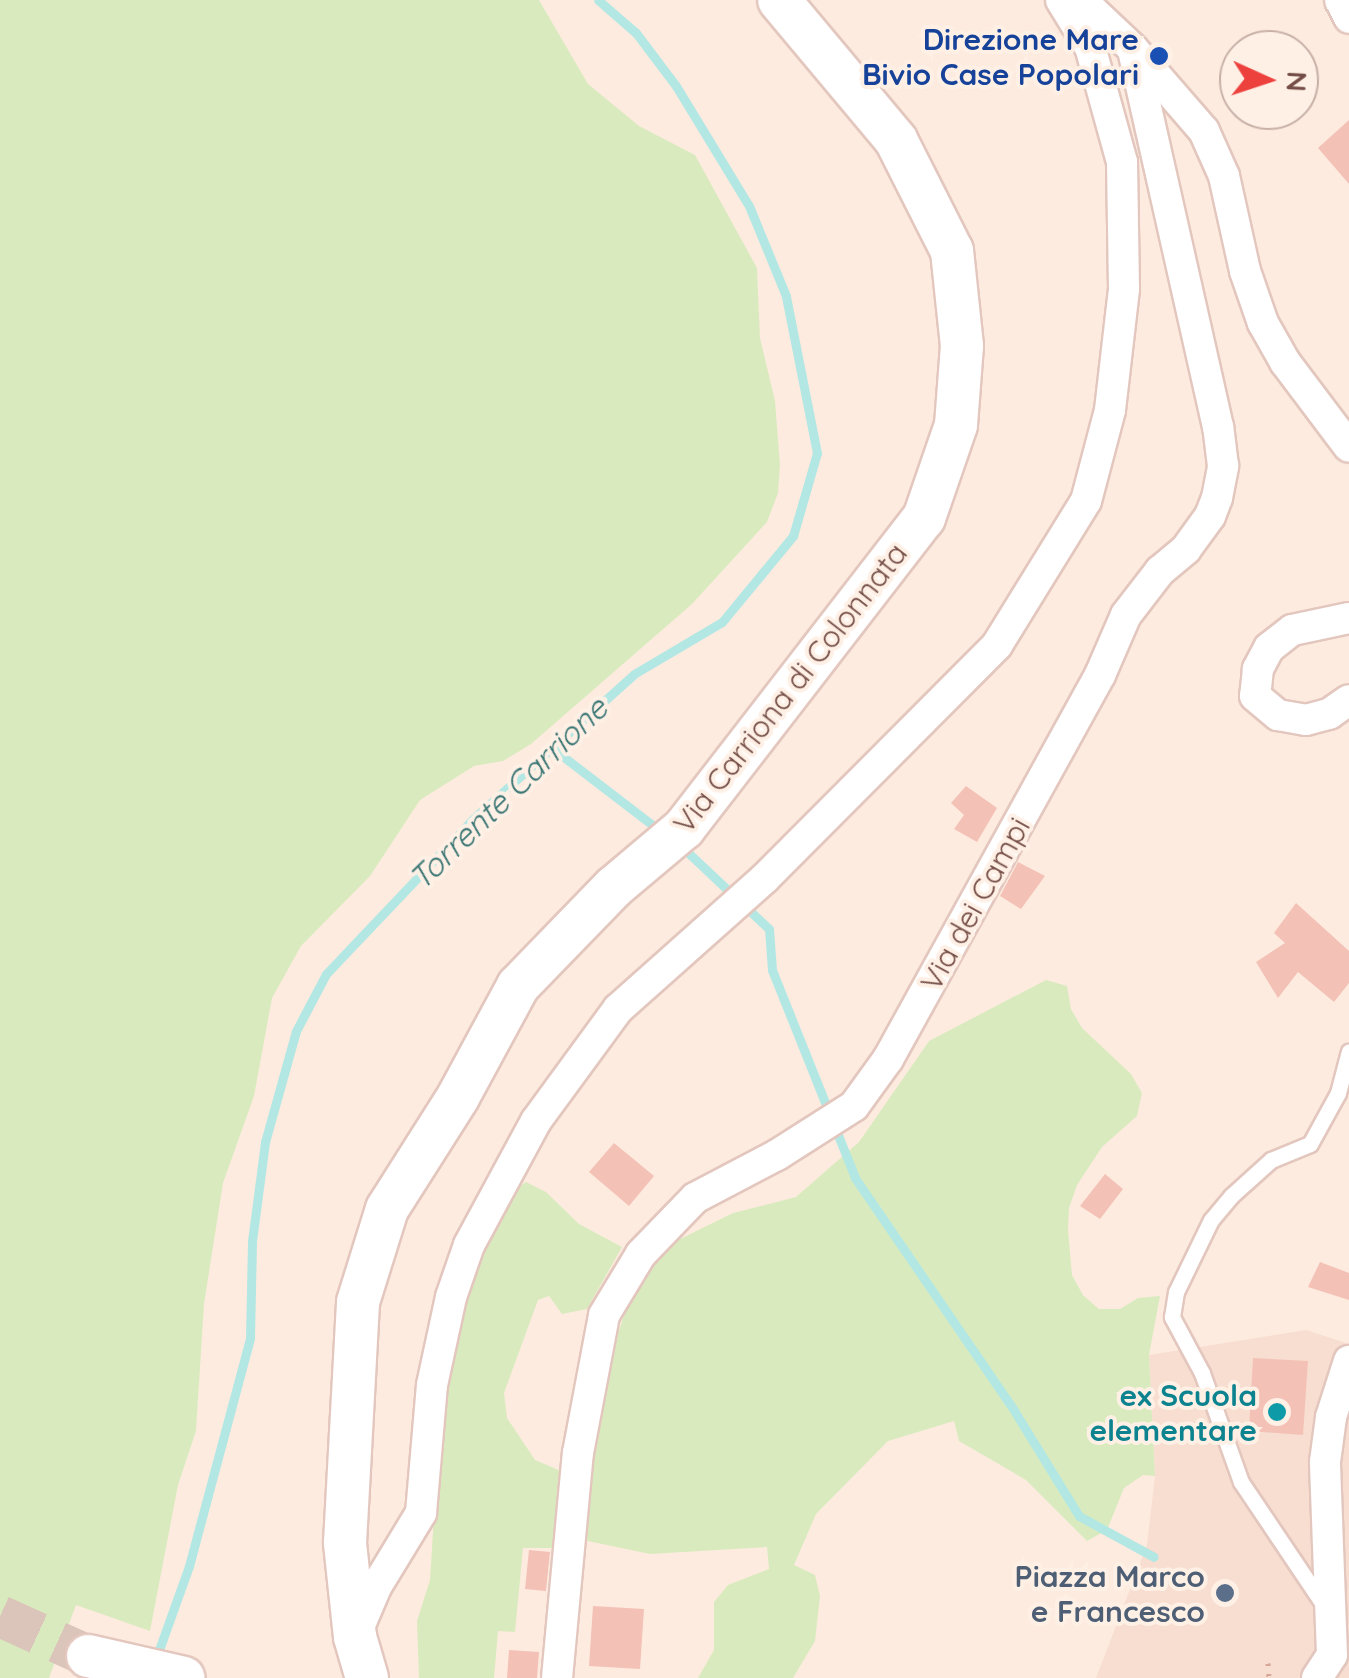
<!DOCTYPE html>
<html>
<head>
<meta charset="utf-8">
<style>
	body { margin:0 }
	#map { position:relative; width:1349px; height:1678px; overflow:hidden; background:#fdebdf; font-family:Quicksand,sans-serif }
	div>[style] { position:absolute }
	.residential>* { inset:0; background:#f7ded0 }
	.green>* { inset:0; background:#d9ebbe }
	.stream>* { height:9px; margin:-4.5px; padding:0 4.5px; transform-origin:4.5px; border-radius:4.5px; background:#b3e7e4 }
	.building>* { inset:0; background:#f4c1b6 }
	.secondary-tunnel>* { height:42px; margin-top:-21px; transform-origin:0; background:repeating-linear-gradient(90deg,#dbc4b9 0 42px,transparent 0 63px) }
	.path>* { height:5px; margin-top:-2.5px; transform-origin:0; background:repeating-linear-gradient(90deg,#d8a599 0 2.5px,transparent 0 10.5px) }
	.roads { filter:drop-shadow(2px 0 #e3c7be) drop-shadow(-2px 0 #e3c7be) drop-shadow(0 2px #e3c7be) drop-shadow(0 -2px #e3c7be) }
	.lane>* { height:15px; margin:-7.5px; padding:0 7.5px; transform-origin:7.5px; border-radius:7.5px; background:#fff }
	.street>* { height:30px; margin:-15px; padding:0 15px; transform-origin:15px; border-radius:15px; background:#fff }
	.secondary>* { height:42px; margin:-21px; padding:0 21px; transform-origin:21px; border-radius:21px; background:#fff }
	.dots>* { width:28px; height:28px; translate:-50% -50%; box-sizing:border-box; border:5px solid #fff0e6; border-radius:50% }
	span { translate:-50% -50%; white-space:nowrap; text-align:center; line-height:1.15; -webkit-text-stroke:8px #fff0e6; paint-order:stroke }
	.transit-label { font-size:30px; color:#164399; font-weight:700 }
	.right { translate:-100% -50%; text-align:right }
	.street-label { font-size:30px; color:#744d46 }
	.culture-label { font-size:30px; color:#0d838f; font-weight:700 }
	.service-label { font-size:30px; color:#4e5e75; font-weight:700 }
	.water-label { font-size:32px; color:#377472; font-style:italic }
	.north { position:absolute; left:1219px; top:30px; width:100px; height:100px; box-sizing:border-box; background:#fff0e6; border:2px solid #c7afa6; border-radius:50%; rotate:93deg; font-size:28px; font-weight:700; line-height:40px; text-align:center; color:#744d46 }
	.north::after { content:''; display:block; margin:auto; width:35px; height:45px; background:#ed413e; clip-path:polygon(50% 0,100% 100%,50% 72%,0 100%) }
</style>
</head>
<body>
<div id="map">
	<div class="residential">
		<div style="clip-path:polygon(1306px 1330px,1349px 1344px,1349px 1678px,1096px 1678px,1147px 1545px,1155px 1476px,1149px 1355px)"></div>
	</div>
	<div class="green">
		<div style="clip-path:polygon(0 0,539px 0,588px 84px,639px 126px,695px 155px,757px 268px,760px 338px,775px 401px,780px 465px,778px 493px,767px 522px,692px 604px,531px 744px,503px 761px,474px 766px,420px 800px,370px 876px,301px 946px,272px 998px,254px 1096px,223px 1183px,204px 1304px,196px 1431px,178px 1485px,150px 1631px,76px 1605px,49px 1678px,0 1678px)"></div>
		<div style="clip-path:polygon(1046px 980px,1067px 986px,1071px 1009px,1082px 1028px,1131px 1074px,1142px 1093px,1137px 1116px,1102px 1147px,1077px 1185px,1069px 1208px,1068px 1230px,1072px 1275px,1083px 1295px,1099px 1309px,1120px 1309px,1138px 1298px,1160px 1296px,1149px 1355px,1155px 1476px,1143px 1475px,1124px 1488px,1107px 1530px,1087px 1541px,1026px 1480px,959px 1441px,954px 1421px,888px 1441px,816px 1514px,794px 1565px,815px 1575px,820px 1596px,815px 1641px,793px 1678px,698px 1678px,714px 1650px,714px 1602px,728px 1585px,769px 1569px,767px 1547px,650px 1554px,583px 1540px,595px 1430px,605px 1374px,624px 1315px,643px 1278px,670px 1244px,733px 1213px,796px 1197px,859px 1142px,929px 1041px)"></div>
		<div style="clip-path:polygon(526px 1182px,546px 1192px,579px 1224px,622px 1247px,587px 1309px,562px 1314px,549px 1296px,538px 1300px,504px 1393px,507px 1418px,535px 1460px,561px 1471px,554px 1548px,523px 1548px,515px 1632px,498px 1631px,494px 1678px,419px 1678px,417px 1621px,430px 1580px,442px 1387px,471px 1272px,505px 1196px)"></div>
	</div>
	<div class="stream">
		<div style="left:552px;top:748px;width:136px;rotate:37.5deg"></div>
		<div style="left:681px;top:846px;width:121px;rotate:43.3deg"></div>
		<div style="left:769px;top:929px;width:41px;rotate:85.8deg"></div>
		<div style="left:772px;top:970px;width:224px;rotate:68.2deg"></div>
		<div style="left:855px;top:1178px;width:283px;rotate:55.6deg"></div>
		<div style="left:1015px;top:1412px;width:122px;rotate:58.4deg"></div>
		<div style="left:1079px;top:1516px;width:85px;rotate:28.7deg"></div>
		<div style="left:155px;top:1661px;width:101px;rotate:-70.3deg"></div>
		<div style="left:189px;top:1566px;width:236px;rotate:-75deg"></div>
		<div style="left:250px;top:1338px;width:97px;rotate:-88.8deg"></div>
		<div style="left:252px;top:1241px;width:100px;rotate:-82.5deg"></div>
		<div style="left:265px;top:1142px;width:115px;rotate:-74.4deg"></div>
		<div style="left:296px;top:1031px;width:64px;rotate:-62.2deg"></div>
		<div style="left:326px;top:974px;width:218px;rotate:-46.5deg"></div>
		<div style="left:476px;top:816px;width:212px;rotate:-41.9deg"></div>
		<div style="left:634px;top:674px;width:102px;rotate:-30.6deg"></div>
		<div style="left:722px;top:622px;width:112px;rotate:-50.5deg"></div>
		<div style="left:793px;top:536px;width:86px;rotate:-73.9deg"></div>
		<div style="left:817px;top:453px;width:160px;rotate:-101.2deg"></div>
		<div style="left:786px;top:296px;width:97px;rotate:-112.3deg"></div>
		<div style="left:749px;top:206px;width:140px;rotate:-121.3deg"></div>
		<div style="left:676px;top:86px;width:66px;rotate:-127deg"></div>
		<div style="left:636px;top:33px;width:50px;rotate:-139deg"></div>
	</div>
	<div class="building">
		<div style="clip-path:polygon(1349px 120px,1349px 184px,1318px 148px)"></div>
		<div style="clip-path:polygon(966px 786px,997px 808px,977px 842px,954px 829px,964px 815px,951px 803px)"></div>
		<div style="clip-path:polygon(1018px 862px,1045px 876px,1021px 909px,1000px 896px)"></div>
		<div style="clip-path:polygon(1296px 903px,1349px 951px,1349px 983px,1334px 1002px,1298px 972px,1278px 998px,1256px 962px,1285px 943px,1274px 933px)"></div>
		<div style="clip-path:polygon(614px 1143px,654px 1176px,629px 1206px,589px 1172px)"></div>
		<div style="clip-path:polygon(1105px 1174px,1123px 1189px,1100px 1219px,1080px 1206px)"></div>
		<div style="clip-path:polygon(1320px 1262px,1349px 1273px,1349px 1300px,1308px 1287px)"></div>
		<div style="clip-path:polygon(1253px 1358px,1308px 1361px,1303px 1435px,1249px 1431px)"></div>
		<div style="clip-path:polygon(529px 1550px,550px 1552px,546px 1591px,525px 1589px)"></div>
		<div style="clip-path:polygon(593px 1606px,644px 1609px,640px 1669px,589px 1666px)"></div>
		<div style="clip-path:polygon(509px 1650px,539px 1652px,537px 1678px,507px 1678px)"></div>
	</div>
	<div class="secondary-tunnel">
		<div style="left:0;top:1616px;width:97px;rotate:24.4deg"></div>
	</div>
	<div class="path">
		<div style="left:1268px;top:1663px;width:15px;rotate:86deg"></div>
	</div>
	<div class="roads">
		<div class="lane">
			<div style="left:1325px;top:1607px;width:151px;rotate:-123.9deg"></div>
			<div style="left:1241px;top:1482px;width:116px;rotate:-109.7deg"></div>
			<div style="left:1202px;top:1373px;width:64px;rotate:-118.2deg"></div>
			<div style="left:1172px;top:1317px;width:25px;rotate:-81deg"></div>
			<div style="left:1176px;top:1292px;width:80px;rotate:-64.1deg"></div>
			<div style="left:1211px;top:1220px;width:31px;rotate:-50deg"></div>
			<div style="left:1231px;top:1196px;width:54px;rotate:-42deg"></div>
			<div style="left:1271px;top:1160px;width:42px;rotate:-22.3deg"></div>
			<div style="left:1310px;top:1144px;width:58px;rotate:-61.2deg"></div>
			<div style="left:1338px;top:1093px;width:43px;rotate:-75.3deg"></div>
		</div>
		<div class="street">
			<div style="left:1081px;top:0;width:71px;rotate:43.3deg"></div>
			<div style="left:1133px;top:49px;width:108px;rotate:49.1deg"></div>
			<div style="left:1204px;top:131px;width:49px;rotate:66deg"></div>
			<div style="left:1224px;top:176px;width:97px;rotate:77.5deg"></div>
			<div style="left:1245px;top:271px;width:55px;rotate:70.9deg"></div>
			<div style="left:1263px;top:323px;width:45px;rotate:60.6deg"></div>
			<div style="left:1285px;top:362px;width:106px;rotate:53deg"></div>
			<div style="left:1340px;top:0;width:20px;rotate:63deg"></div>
			<div style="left:1349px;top:618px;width:58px;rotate:168.1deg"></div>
			<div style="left:1292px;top:630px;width:29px;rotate:142deg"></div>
			<div style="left:1269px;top:648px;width:24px;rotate:118deg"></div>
			<div style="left:1258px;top:669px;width:27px;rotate:96deg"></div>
			<div style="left:1255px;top:696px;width:30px;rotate:40deg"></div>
			<div style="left:1278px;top:715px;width:28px;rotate:10deg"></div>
			<div style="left:1306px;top:720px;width:24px;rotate:-15deg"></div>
			<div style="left:1329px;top:714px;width:24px;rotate:-35deg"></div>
			<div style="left:357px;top:1632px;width:49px;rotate:-67.1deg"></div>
			<div style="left:376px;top:1587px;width:87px;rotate:-58.7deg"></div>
			<div style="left:421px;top:1513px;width:128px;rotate:-85.1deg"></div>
			<div style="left:432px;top:1385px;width:90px;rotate:-77.8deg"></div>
			<div style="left:451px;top:1297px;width:55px;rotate:-70.9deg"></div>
			<div style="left:469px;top:1245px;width:141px;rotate:-61.6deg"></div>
			<div style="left:536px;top:1121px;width:139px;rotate:-53.8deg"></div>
			<div style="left:618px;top:1009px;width:197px;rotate:-41.7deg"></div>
			<div style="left:765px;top:878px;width:329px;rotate:-45.1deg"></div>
			<div style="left:997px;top:645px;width:169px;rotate:-58.3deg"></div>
			<div style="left:1086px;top:501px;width:94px;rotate:-75.2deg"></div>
			<div style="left:1110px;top:410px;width:122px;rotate:-83.4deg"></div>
			<div style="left:1124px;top:289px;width:127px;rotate:-90.9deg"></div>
			<div style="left:1122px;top:162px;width:119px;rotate:-105.5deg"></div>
			<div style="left:1090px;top:47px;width:55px;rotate:-121.7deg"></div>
			<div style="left:557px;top:1678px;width:226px;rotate:-84.7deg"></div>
			<div style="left:578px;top:1453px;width:140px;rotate:-79.3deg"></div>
			<div style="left:604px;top:1315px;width:71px;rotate:-58.8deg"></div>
			<div style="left:641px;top:1254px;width:78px;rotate:-46deg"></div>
			<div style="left:695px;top:1198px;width:93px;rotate:-27.7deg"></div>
			<div style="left:777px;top:1155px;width:91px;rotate:-32.5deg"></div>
			<div style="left:854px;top:1106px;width:58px;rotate:-54.1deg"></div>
			<div style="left:888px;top:1059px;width:439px;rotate:-61.1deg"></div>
			<div style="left:1100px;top:675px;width:65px;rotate:-66.6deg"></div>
			<div style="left:1126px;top:615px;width:56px;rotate:-52.3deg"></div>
			<div style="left:1160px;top:571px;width:34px;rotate:-40deg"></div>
			<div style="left:1186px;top:549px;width:41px;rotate:-54deg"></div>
			<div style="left:1210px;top:516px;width:19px;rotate:-69deg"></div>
			<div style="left:1217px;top:498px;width:33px;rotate:-79deg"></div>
			<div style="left:1223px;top:466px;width:39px;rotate:-97deg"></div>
			<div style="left:1218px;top:427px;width:387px;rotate:-102.7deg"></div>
			<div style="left:1317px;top:1678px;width:27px;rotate:-57deg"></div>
			<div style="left:1332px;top:1655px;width:193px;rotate:-92.1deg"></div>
			<div style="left:1325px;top:1462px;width:45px;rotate:-82.4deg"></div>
			<div style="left:1331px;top:1417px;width:59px;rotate:-72.2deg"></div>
		</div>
		<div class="secondary">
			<div style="left:88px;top:1656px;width:98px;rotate:12.9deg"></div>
			<div style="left:367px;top:1678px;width:43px;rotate:-106.3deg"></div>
			<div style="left:355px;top:1637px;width:95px;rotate:-96.1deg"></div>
			<div style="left:345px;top:1543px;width:241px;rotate:-86.9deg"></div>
			<div style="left:358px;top:1302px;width:97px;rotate:-72.7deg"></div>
			<div style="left:387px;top:1209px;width:133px;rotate:-57.6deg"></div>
			<div style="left:458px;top:1097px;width:126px;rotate:-61.6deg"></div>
			<div style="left:518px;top:986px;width:138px;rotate:-45.9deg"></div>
			<div style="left:614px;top:887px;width:92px;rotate:-40.1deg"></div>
			<div style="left:684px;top:828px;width:392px;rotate:-52.3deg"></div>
			<div style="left:924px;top:518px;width:98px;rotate:-71deg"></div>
			<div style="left:956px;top:425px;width:79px;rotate:-85.7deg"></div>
			<div style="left:962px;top:346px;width:96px;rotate:-96deg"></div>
			<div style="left:952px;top:251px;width:124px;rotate:-116.8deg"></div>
			<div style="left:896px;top:140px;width:182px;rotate:-129.9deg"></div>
		</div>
	</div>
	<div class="dots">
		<div style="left:1159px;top:56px;background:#1a4fb4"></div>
		<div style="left:1277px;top:1412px;background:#0f9aa8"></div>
		<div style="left:1225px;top:1593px;background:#5c6f8a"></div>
	</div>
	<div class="transit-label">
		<span class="right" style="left:1139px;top:56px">Direzione Mare<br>Bivio Case Popolari</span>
	</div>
	<div class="street-label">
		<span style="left:790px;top:688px;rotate:-52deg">Via Carriona di Colonnata</span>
		<span style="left:975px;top:904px;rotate:-61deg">Via dei Campi</span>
	</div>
	<div class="culture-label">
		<span class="right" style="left:1257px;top:1412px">ex Scuola<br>elementare</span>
	</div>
	<div class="service-label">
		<span class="right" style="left:1205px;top:1593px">Piazza Marco<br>e Francesco</span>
	</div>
	<div class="water-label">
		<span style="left:508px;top:793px;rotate:-44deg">Torrente Carrione</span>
	</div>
	<div class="north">N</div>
</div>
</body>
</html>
